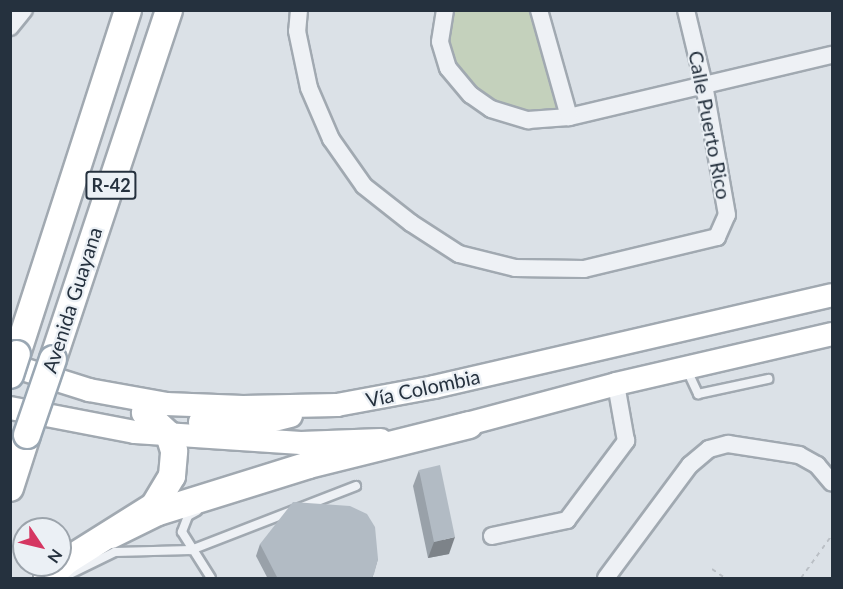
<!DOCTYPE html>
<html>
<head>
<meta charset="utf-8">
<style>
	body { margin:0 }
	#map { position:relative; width:843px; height:589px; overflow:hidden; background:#dbe1e7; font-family:Lato,sans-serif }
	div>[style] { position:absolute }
	.green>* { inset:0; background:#c4d1bc }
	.path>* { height:2px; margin-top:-1px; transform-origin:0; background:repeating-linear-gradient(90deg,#babfc5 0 4.5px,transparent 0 9px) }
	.roads { filter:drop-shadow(2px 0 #a1a9b1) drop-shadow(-2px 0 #a1a9b1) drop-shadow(0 2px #a1a9b1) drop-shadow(0 -2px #a1a9b1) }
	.service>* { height:8px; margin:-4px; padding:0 4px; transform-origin:4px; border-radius:4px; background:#eef1f5 }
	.minor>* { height:16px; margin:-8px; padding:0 8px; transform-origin:8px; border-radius:8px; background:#eef1f5 }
	.secondary>* { height:22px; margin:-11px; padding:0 11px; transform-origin:11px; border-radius:11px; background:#fff }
	.primary>* { height:26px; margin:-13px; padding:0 13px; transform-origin:13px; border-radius:13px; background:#fff }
	.bridges { filter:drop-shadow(2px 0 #9aa7b3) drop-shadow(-2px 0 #9aa7b3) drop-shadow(0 2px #9aa7b3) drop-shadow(0 -2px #9aa7b3) }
	.primary-bridge>* { height:26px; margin:-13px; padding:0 13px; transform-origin:13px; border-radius:13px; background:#fff }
	.wall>* { inset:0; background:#99a1a9 }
	.shaded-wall>* { inset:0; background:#7d8389 }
	.building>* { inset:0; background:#b2bbc4 }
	span { translate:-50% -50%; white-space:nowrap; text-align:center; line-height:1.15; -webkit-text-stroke:4.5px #ebf0f5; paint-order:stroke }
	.shield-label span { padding:2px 4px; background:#ebf0f5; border:2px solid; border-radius:4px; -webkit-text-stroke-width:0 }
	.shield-label { font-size:18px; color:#25313e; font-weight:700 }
	.street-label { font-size:20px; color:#25313e }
	.frame { position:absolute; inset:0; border:12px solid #25313e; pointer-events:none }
	.north { position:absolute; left:12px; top:517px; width:60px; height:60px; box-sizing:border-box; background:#ebf0f5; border:2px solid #9ca4ac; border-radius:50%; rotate:125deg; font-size:16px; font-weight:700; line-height:24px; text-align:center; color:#25313e }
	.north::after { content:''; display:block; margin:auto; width:21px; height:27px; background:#d53762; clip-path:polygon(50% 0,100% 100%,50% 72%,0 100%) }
</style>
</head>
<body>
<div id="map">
	<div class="green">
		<div style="clip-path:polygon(453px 11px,534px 11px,562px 112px,526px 114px,495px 103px,475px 90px,454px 66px,448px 44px)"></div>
	</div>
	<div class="path">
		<div style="left:712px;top:569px;width:16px;rotate:35deg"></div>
		<div style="left:801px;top:578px;width:53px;rotate:-54.2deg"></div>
	</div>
	<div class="roads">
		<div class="service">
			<div style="left:686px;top:368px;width:29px;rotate:65deg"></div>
			<div style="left:698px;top:394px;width:72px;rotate:-12.1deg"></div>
			<div style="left:197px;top:511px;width:10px;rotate:151deg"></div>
			<div style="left:188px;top:516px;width:17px;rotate:111deg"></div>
			<div style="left:182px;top:532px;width:54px;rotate:57.8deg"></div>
			<div style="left:64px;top:577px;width:57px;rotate:-26.1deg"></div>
			<div style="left:115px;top:552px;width:76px;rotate:-1.5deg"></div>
			<div style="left:191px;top:550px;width:177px;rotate:-21.2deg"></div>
		</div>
		<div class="minor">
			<div style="left:299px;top:10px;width:21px;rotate:95deg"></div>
			<div style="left:297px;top:31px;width:58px;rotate:78.1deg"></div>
			<div style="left:309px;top:88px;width:56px;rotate:66.7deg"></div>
			<div style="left:331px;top:139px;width:57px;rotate:54.9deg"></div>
			<div style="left:364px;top:186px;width:60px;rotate:38.2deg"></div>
			<div style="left:411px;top:223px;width:57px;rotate:32.9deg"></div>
			<div style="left:459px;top:254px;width:58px;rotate:14deg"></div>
			<div style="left:515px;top:268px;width:69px;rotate:0.8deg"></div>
			<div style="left:584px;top:269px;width:137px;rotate:-13.5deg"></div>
			<div style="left:717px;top:237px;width:24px;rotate:-66deg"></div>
			<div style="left:727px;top:215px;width:132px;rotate:-100deg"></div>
			<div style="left:704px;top:85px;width:77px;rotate:-103.5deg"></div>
			<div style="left:445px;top:10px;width:32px;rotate:99deg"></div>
			<div style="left:440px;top:42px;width:27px;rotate:73deg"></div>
			<div style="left:448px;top:68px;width:35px;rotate:50deg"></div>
			<div style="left:471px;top:95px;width:24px;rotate:35deg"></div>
			<div style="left:491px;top:109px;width:39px;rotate:17deg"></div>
			<div style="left:528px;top:120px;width:41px;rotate:-4.2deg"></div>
			<div style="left:569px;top:117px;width:270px;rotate:-13.3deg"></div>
			<div style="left:539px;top:10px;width:111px;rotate:74.3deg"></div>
			<div style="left:10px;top:27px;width:22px;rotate:-51deg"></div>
			<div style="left:492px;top:536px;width:77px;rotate:-12deg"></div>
			<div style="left:567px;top:520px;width:99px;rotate:-53.2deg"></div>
			<div style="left:626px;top:441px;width:58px;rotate:-100deg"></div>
			<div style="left:606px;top:578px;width:141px;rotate:-53.4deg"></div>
			<div style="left:690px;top:465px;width:25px;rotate:-40deg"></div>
			<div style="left:709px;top:449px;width:20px;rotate:-15deg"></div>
			<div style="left:728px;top:444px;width:72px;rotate:8.8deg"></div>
			<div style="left:799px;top:455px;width:21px;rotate:29deg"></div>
			<div style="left:817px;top:465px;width:23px;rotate:50deg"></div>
		</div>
		<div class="secondary">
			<div style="left:10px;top:365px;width:83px;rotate:17.6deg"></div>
			<div style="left:89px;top:390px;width:78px;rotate:10.3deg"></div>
			<div style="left:166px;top:404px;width:77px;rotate:2.2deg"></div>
			<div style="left:243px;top:407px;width:94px;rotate:-1.2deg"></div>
			<div style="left:337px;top:405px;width:99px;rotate:-10.5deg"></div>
			<div style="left:434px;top:387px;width:408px;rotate:-13deg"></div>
			<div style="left:10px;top:408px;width:127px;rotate:10.9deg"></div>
			<div style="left:135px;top:432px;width:166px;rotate:3.8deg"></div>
			<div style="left:301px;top:443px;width:80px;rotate:-2.1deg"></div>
			<div style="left:200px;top:422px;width:54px;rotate:3.2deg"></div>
			<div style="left:254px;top:425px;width:38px;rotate:-14deg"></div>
			<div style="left:452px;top:428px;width:170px;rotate:-15deg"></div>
			<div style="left:616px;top:384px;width:222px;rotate:-13deg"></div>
		</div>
		<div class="primary">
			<div style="left:17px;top:354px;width:361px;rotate:-72.1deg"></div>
			<div style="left:53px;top:359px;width:368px;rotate:-71.6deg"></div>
			<div style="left:10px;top:488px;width:56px;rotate:-72.2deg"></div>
			<div style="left:111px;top:535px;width:52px;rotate:-26.1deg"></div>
			<div style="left:158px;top:512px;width:158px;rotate:-17.3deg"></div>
			<div style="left:309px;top:465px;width:165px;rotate:-14deg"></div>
			<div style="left:47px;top:578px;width:28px;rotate:-41deg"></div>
			<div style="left:68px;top:560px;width:102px;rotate:-32.1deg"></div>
			<div style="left:154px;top:506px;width:35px;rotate:-59deg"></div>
			<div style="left:172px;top:476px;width:25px;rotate:-85deg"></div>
			<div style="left:174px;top:451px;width:17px;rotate:-107deg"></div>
			<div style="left:169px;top:435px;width:33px;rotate:-137deg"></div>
		</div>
	</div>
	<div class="bridges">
		<div class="primary-bridge">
			<div style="left:10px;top:375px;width:22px;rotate:-72deg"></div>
			<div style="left:27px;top:435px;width:80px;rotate:-71.1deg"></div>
		</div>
	</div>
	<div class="wall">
		<div style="clip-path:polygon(419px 470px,449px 554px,428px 558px,413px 486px)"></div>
		<div style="clip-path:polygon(260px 544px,378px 559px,372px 579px,268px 579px,256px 556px)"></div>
	</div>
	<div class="shaded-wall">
		<div style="clip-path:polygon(455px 537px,449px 554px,428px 558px,434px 542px)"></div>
	</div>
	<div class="building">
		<div style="clip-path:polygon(440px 465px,455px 537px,434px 542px,419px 470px)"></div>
		<div style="clip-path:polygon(293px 502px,350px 506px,367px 514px,375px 527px,378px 559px,374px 574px,371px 579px,278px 579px,260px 544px)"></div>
	</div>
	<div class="shield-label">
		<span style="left:111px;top:185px">R-42</span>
	</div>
	<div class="street-label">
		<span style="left:710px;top:125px;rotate:79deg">Calle Puerto Rico</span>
		<span style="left:72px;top:300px;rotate:-72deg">Avenida Guayana</span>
		<span style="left:423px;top:388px;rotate:-12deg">Vía Colombia</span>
	</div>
	<div class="frame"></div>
	<div class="north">N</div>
</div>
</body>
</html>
